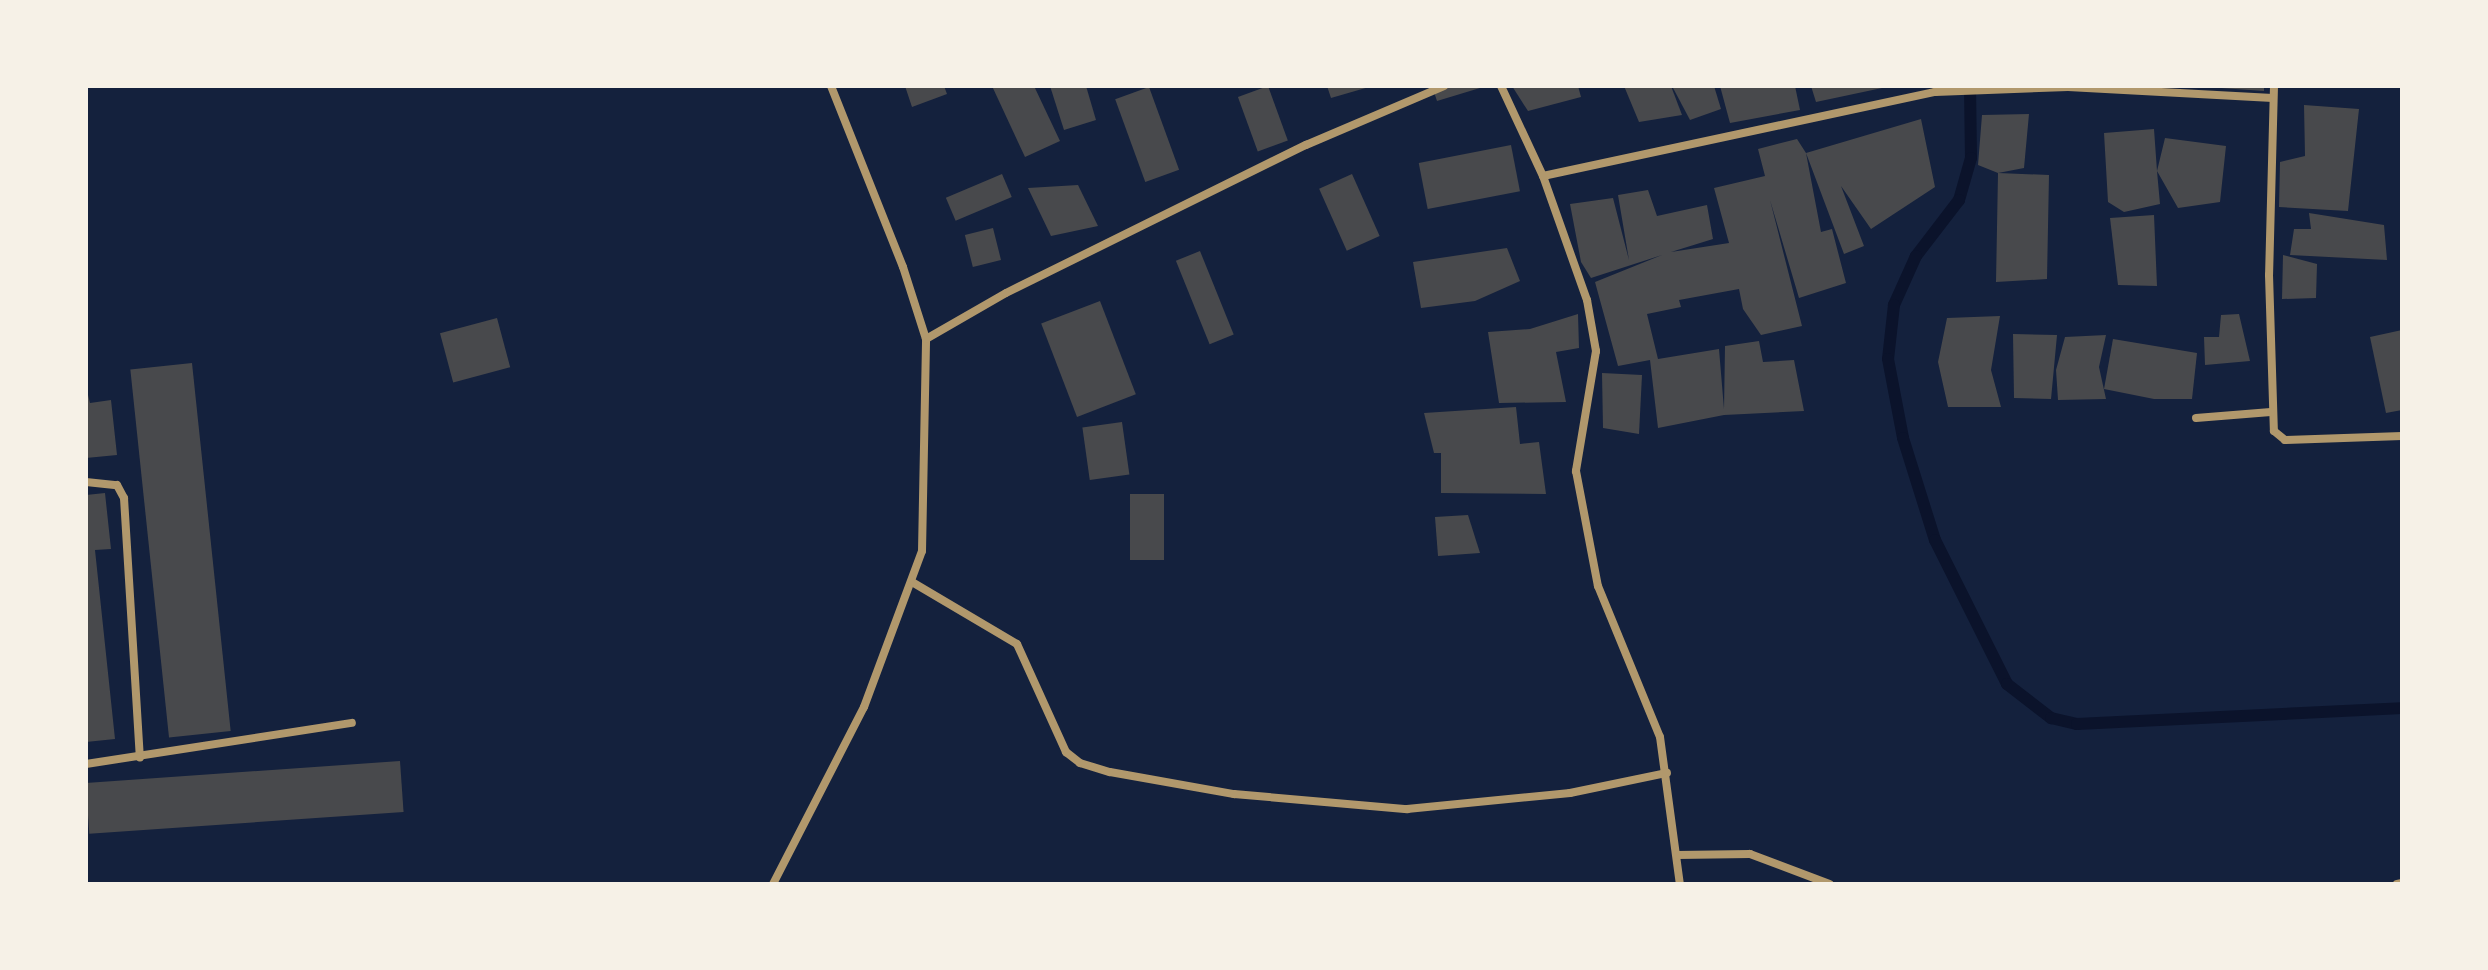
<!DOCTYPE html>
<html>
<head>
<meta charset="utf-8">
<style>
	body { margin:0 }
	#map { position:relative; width:2488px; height:970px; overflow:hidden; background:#14213d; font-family:"Crimson Pro",serif }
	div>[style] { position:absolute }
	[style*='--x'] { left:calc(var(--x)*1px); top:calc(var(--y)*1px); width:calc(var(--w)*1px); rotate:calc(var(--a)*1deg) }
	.stream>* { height:12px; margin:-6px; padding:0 6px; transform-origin:6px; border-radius:6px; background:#0b132b }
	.building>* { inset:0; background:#48494c; transform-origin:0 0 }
	.minor>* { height:8px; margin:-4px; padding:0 4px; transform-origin:4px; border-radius:4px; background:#b1986c }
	span { translate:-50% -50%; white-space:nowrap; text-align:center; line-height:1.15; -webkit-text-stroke:6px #f6f1e7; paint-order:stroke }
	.frame { position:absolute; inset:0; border:88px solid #f6f1e7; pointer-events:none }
</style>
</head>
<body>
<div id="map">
	<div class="stream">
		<div style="--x:1970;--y:86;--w:72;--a:89.2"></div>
		<div style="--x:1971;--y:158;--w:44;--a:105.9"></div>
		<div style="--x:1959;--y:200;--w:71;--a:127.5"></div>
		<div style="--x:1916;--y:256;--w:54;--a:114.2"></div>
		<div style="--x:1894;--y:305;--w:54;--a:96.3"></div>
		<div style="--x:1888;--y:359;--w:80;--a:79.2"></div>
		<div style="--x:1903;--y:438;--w:107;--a:72.6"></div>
		<div style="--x:1935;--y:540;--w:161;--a:63.4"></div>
		<div style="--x:2007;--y:684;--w:56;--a:37.7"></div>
		<div style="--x:2051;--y:718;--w:27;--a:13"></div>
		<div style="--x:2077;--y:724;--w:325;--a:-2.8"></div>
	</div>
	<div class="building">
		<div style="clip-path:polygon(905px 86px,944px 86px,947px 94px,912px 107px)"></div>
		<div style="clip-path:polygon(992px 86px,1034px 86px,1060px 141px,1025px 157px)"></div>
		<div style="clip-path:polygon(1050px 86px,1086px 86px,1096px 120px,1064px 130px)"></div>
		<div style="left:1268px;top:86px;width:58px;height:32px;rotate:70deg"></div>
		<div style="clip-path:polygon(1327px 86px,1369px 86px,1369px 87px,1331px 98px)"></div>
		<div style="clip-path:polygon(1432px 86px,1480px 86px,1480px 88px,1437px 101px)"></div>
		<div style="clip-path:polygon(1512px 86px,1578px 86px,1581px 97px,1528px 111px)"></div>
		<div style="clip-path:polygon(1624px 86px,1671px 86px,1682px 115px,1639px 122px)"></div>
		<div style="clip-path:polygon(1672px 86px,1714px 86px,1721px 109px,1690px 120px)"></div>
		<div style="clip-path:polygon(1720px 86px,1795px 86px,1800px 110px,1730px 123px)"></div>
		<div style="clip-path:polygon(1811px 86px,1882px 86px,1882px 88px,1816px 102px)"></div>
		<div style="clip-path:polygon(2222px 86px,2264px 86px,2264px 91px,2221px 88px)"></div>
		<div style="left:1149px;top:87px;width:88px;height:36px;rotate:70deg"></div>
		<div style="clip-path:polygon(2304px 105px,2359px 109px,2348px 211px,2279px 207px,2280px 162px,2305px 156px)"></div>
		<div style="clip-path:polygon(2029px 114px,2024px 168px,1998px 173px,2049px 175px,2047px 279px,1996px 282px,1998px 173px,1978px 165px,1982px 115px)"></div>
		<div style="clip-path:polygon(1921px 119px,1935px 187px,1871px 229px,1841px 186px,1864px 246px,1844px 254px,1806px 153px,1821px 232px,1832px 229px,1846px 283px,1799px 298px,1770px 200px,1802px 326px,1761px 335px,1743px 309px,1739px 289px,1679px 300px,1681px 307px,1647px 314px,1658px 359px,1719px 349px,1724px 409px,1725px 346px,1759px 341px,1763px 362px,1794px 360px,1804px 411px,1724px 415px,1658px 428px,1650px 360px,1618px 366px,1595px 282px,1662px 255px,1591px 278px,1581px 262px,1570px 204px,1613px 198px,1629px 260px,1618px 195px,1648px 190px,1657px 216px,1707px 205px,1713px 239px,1671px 252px,1729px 243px,1714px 188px,1765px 176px,1758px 149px,1797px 139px,1806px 153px)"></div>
		<div style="clip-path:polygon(2154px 129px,2157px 171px,2165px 138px,2226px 146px,2220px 202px,2178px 208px,2157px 171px,2160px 204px,2124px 212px,2108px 202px,2104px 133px)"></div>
		<div style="left:1511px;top:145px;width:47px;height:94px;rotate:79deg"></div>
		<div style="left:1002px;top:174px;width:25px;height:61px;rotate:67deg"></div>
		<div style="left:1352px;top:174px;width:68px;height:36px;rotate:66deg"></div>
		<div style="clip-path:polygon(1078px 185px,1098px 226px,1051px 236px,1028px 188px)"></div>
		<div style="clip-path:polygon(2309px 213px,2384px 225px,2387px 260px,2290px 255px,2294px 229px,2311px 229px)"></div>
		<div style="clip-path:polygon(2154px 215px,2157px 286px,2118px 285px,2110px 218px)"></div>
		<div style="left:993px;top:228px;width:33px;height:29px;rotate:76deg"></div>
		<div style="clip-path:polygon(1507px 248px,1520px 281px,1475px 301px,1421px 308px,1413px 262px)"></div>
		<div style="left:1200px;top:251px;width:90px;height:26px;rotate:68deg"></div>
		<div style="clip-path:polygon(2283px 255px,2317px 264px,2316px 298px,2282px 299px)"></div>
		<div style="left:1100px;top:301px;width:100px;height:63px;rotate:69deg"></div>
		<div style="clip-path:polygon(1578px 314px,1579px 348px,1556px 352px,1566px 402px,1499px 403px,1488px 332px,1530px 329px)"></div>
		<div style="clip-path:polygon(2239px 314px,2250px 361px,2205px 365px,2204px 337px,2219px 337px,2221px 315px)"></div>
		<div style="clip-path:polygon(2000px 316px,1991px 370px,2001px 407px,1948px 407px,1938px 362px,1947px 318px)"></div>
		<div style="left:497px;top:318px;width:51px;height:59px;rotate:75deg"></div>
		<div style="clip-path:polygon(2402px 330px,2402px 410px,2386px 413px,2370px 337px)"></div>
		<div style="clip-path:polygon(2013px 334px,2057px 335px,2051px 399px,2014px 398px)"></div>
		<div style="clip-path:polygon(2106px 335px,2099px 367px,2106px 399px,2058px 400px,2056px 370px,2065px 337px)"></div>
		<div style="clip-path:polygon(2113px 339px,2197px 353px,2192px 399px,2154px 399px,2104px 389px)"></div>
		<div style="left:192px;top:363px;width:370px;height:62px;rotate:84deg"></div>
		<div style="clip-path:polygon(1602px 373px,1642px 375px,1639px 434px,1603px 428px)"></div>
		<div style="clip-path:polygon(86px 387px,90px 403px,111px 400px,117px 455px,86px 458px)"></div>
		<div style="clip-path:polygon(1516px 407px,1520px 444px,1539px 442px,1546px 494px,1441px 493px,1441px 453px,1434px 453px,1424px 413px)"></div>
		<div style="left:1122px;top:422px;width:53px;height:40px;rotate:82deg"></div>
		<div style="clip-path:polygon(105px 493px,111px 549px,95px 550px,115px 739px,86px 742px,86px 495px)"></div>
		<div style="left:1130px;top:494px;width:34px;height:66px"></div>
		<div style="clip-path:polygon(1468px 515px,1480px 553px,1438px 556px,1435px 517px)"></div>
		<div style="left:400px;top:761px;width:51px;height:315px;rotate:86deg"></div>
	</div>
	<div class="minor">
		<div style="--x:1501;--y:86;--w:99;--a:65"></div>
		<div style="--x:1543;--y:176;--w:132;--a:70.5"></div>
		<div style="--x:1587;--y:300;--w:52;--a:80"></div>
		<div style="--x:1596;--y:351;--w:122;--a:99.5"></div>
		<div style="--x:1576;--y:471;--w:117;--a:79.2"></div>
		<div style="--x:1598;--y:586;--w:163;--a:67.7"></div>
		<div style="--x:1660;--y:737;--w:148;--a:82.3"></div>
		<div style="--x:2274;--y:86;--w:189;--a:91.5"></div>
		<div style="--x:2269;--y:275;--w:156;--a:88.2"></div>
		<div style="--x:2274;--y:431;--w:14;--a:39"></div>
		<div style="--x:2285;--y:440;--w:117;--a:-2"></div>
		<div style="--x:1543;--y:176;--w:401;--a:-12.1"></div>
		<div style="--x:1935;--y:92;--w:133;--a:-2.2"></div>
		<div style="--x:2068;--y:87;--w:205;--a:3.1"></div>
		<div style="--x:926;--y:339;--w:92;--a:-29.9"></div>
		<div style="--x:1006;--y:293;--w:335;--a:-26.3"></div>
		<div style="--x:1306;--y:145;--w:150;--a:-23.1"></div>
		<div style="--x:2196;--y:418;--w:75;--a:-4.6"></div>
		<div style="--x:86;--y:482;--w:31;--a:6"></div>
		<div style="--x:117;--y:485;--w:15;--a:62"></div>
		<div style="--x:124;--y:498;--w:260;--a:86.5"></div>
		<div style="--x:912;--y:582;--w:122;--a:30.6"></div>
		<div style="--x:1017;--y:644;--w:119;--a:65.6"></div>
		<div style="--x:1066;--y:752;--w:18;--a:38"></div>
		<div style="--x:1080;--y:763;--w:31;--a:17"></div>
		<div style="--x:1110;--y:772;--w:126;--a:10.1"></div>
		<div style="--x:1234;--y:794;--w:174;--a:5"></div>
		<div style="--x:1407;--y:809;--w:164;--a:-5.6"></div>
		<div style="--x:1570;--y:793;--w:99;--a:-11.7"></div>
		<div style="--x:86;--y:764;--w:269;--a:-8.8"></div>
		<div style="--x:1677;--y:855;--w:73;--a:-0.8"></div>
		<div style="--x:1750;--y:854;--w:85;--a:20.6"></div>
		<div style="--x:773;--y:884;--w:199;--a:-62.8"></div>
		<div style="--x:864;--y:707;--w:166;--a:-69.6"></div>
		<div style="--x:922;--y:551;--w:212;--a:-88.9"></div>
		<div style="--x:926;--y:339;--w:76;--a:-107.7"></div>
		<div style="--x:903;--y:267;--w:195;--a:-111.7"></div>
		<div style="--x:2397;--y:884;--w:5;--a:-11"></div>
	</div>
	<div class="frame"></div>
</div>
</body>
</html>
